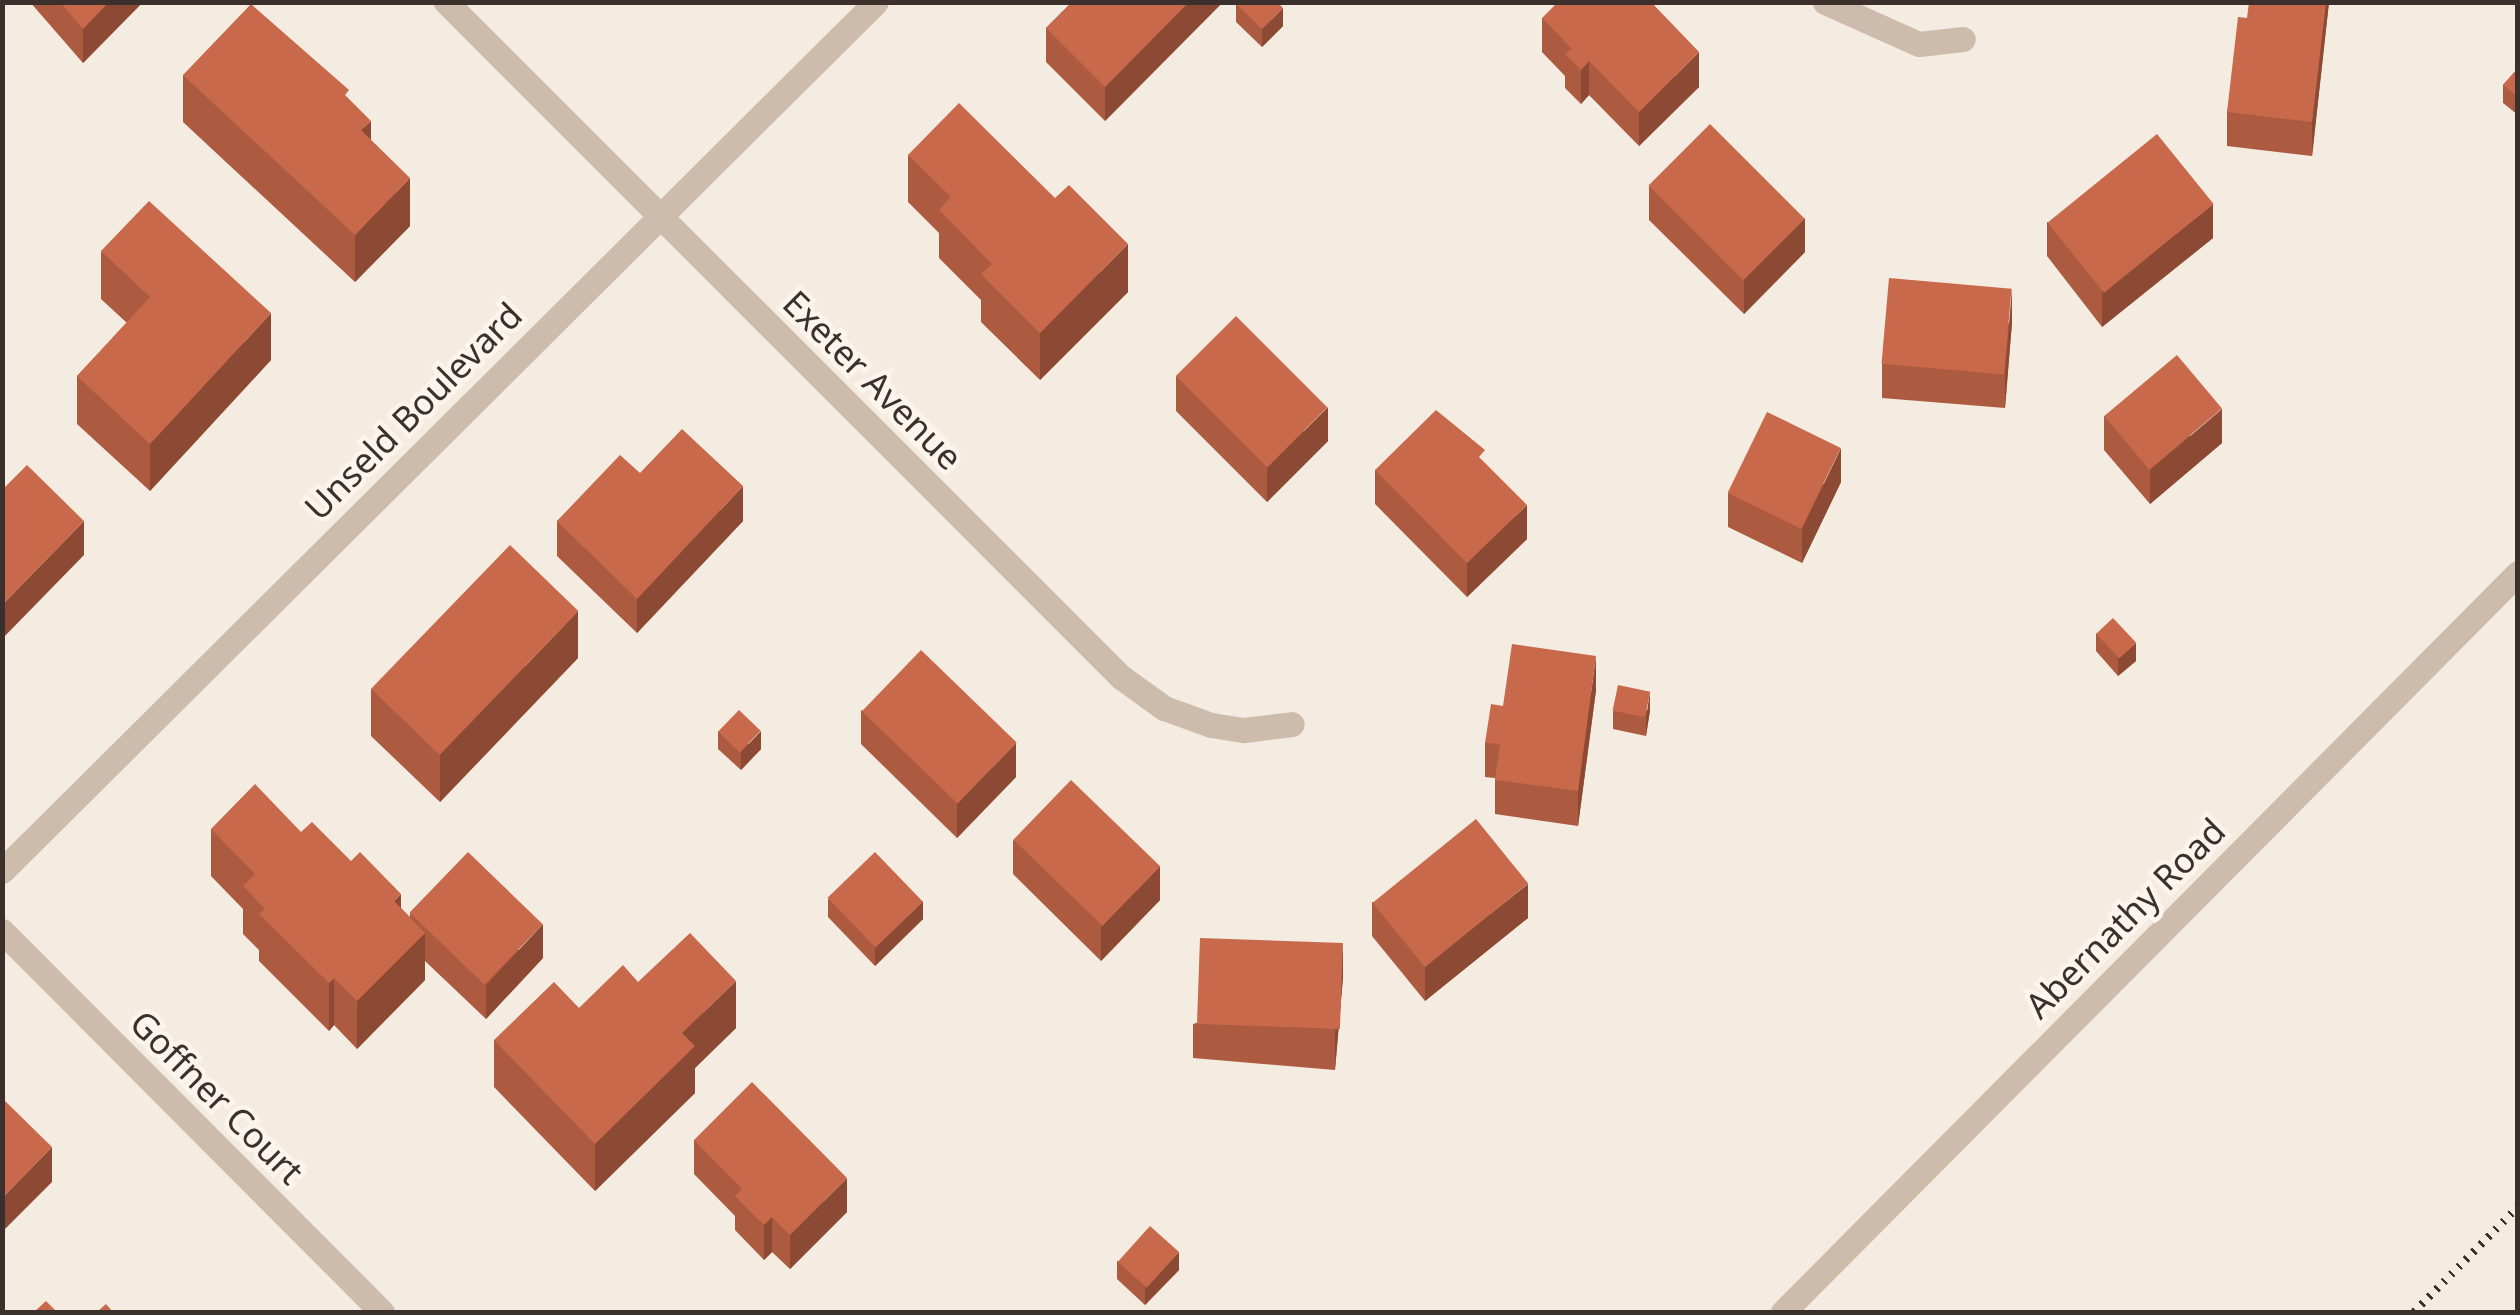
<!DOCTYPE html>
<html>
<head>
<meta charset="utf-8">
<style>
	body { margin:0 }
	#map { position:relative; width:2520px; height:1315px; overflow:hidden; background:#f4ebe1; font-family:"Noto Sans",sans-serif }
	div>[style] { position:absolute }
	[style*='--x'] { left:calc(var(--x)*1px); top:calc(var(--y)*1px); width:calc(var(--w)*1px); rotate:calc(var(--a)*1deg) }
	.minor>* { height:25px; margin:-12.5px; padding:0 12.5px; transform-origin:12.5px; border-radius:12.5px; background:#cdbbac }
	.rail>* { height:8px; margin-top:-4px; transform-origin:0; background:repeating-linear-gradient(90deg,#3b302b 0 2.5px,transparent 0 10.5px) }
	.wall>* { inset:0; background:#ac5a40 }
	.shaded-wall>* { inset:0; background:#8c4a34 }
	.building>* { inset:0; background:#c8694b; transform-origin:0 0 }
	span { translate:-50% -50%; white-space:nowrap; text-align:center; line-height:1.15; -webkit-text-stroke:9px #fbf5ee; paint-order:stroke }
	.street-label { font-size:35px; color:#3b302b }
	.frame { position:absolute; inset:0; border:5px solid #3b302b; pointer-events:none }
</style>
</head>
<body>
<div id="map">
	<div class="minor">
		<div style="--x:446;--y:2;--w:955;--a:45"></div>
		<div style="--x:1121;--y:677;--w:53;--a:35.8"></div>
		<div style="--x:1164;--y:708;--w:50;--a:19.9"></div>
		<div style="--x:1211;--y:725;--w:33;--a:9"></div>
		<div style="--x:1244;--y:730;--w:48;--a:-7.1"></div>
		<div style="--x:1825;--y:2;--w:103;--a:24.1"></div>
		<div style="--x:1919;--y:44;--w:44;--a:-6.5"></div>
		<div style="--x:2;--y:871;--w:1232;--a:-44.84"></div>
		<div style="--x:2;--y:931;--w:538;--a:45.08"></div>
		<div style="--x:1783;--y:1312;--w:1042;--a:-45.16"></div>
	</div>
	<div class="rail">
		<div style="--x:2414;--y:1312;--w:148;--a:-45.3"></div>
	</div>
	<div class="wall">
		<div style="clip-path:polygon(30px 2px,143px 2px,83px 63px)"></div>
		<div style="clip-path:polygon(1072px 2px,1223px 2px,1105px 121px,1046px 62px,1046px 28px)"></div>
		<div style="clip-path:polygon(2329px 2px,2312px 156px,2227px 146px,2227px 112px,2247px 18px)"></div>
		<div style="clip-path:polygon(1236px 4px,1283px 26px,1262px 47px,1236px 22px)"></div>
		<div style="clip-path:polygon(1542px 18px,1699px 87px,1639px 146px,1589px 95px,1581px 104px,1565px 88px,1565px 76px,1542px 52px)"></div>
		<div style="clip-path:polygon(2518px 68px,2518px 115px,2503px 103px,2503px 85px)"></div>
		<div style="clip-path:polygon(183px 75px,349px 100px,371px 140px,410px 226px,355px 282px,183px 122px)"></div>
		<div style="clip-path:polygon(908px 155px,1128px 292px,1040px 380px,981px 322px,981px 300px,939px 258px,939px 233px,908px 202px)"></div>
		<div style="clip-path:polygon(1649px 186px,1805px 252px,1744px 314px,1649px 220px)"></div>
		<div style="clip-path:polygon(2047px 222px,2213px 238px,2102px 327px,2047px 256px)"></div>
		<div style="clip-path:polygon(101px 251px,271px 360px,150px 491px,77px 424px,77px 376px,127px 323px,101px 299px)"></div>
		<div style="clip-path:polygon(2012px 322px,2005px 408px,1882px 398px,1882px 364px)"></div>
		<div style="clip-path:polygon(1176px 376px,1328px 441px,1267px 502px,1176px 411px)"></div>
		<div style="clip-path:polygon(2104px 416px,2222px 443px,2150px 504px,2104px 450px)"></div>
		<div style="clip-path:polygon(1485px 463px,1527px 539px,1467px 597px,1375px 504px,1375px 470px)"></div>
		<div style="clip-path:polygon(640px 473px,743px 521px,637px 633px,557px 556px,557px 521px)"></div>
		<div style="clip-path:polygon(1841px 482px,1802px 563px,1728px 527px,1728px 493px)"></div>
		<div style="clip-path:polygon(2096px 633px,2136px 661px,2118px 676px,2096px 651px)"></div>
		<div style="clip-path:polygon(578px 658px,440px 802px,371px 736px,371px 689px)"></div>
		<div style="clip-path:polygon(1596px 690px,1578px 826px,1495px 814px,1495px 778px,1485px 777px,1485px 743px,1503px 706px)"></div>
		<div style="clip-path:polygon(861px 710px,1016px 777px,957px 838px,861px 744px)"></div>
		<div style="clip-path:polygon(1650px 710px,1646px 736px,1613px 729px,1613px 711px)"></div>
		<div style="clip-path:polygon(718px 731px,761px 749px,741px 770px,718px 749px)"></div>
		<div style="clip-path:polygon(211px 829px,301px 832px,401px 908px,410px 917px,410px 913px,543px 958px,486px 1019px,425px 961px,425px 980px,357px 1049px,334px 1025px,329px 1031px,259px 961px,259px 950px,243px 934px,243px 909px,211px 876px)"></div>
		<div style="clip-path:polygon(1013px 840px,1160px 900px,1101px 961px,1013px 874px)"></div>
		<div style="clip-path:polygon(828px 899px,923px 919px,875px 966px,828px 917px)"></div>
		<div style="clip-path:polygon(1372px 902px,1528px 918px,1425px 1001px,1372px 936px)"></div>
		<div style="clip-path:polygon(1343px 977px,1335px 1070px,1193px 1058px,1193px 1024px)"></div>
		<div style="clip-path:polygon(638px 982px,736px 1028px,695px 1068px,695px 1093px,595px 1191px,494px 1087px,494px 1040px,579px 1008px)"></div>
		<div style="clip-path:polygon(694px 1140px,847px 1212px,790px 1269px,772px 1252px,764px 1260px,735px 1230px,735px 1216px,694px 1174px)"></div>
		<div style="clip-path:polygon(1117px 1261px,1179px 1270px,1145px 1305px,1117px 1279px)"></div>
	</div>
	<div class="shaded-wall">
		<div style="clip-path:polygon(109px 2px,143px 2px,83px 63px,83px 29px)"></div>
		<div style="clip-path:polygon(1189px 2px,1223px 2px,1105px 121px,1105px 87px)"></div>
		<div style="clip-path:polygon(2326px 2px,2329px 2px,2312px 156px,2312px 122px)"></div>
		<div style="clip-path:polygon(1283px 8px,1283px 26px,1262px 47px,1262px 29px)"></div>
		<div style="clip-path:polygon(1699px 52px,1699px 87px,1639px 146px,1639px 112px)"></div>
		<div style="clip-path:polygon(1589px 61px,1589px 95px,1581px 104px,1581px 70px)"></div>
		<div style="clip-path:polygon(371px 121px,371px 169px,361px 130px)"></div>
		<div style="clip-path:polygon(410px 178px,410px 226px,355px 282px,355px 235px)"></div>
		<div style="clip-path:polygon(2213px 204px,2213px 238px,2102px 327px,2102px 292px)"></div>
		<div style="clip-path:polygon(1805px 218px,1805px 252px,1744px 314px,1744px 279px)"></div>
		<div style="clip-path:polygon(1128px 244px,1128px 292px,1040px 380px,1040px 333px)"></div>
		<div style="clip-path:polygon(2012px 288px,2012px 322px,2005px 408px,2005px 374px)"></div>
		<div style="clip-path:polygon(271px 313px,271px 360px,150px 491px,150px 444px)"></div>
		<div style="clip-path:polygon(1328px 407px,1328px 441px,1267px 502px,1267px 468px)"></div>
		<div style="clip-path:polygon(2222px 409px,2222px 443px,2150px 504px,2150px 470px)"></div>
		<div style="clip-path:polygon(1841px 448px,1841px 482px,1802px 563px,1802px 529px)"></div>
		<div style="clip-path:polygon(743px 486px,743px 521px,637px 633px,637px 599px)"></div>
		<div style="clip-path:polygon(1527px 505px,1527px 539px,1467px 597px,1467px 563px)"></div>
		<div style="clip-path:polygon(84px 521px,84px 555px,2px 639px,2px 605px)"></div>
		<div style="clip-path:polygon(578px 611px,578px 658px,440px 802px,440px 755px)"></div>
		<div style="clip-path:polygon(2136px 643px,2136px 661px,2118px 676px,2118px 658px)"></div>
		<div style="clip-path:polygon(1596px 656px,1596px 690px,1578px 826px,1578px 791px)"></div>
		<div style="clip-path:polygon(1650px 692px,1650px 710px,1646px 736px,1646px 718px)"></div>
		<div style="clip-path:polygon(761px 731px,761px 749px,741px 770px,741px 752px)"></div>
		<div style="clip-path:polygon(1016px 743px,1016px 777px,957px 838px,957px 804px)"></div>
		<div style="clip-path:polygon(1160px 866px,1160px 900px,1101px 961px,1101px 927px)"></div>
		<div style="clip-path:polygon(1528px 884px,1528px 918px,1425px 1001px,1425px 966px)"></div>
		<div style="clip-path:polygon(401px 894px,401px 942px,394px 901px)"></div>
		<div style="clip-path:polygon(923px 901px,923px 919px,875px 966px,875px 948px)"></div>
		<div style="clip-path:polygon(543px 924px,543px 958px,486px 1019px,486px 985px)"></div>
		<div style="clip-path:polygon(425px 933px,425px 980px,357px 1049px,357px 1001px)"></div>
		<div style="clip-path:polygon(1343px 943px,1343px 977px,1335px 1070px,1335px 1035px)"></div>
		<div style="clip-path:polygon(334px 978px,334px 1025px,329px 1031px,329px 983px)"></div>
		<div style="clip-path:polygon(736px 981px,736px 1028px,695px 1068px,695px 1093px,595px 1191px,595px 1144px,682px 1033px)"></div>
		<div style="clip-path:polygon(52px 1147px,52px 1182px,2px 1232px,2px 1198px)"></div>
		<div style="clip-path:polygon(847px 1178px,847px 1212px,790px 1269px,790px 1235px)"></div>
		<div style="clip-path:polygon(772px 1217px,772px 1252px,764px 1260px,764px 1225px)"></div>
		<div style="clip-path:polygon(1179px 1252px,1179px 1270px,1145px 1305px,1145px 1287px)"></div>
	</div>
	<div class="building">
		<div style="clip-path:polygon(60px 2px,109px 2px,83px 29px)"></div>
		<div style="clip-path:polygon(1072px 2px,1189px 2px,1105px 87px,1046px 28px)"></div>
		<div style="clip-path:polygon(1237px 2px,1277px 2px,1283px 8px,1262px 29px,1236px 4px)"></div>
		<div style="clip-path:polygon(1558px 2px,1651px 2px,1699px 52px,1639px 112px,1589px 61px,1581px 70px,1565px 54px,1572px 49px,1542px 18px)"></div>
		<div style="clip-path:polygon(2249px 2px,2326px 2px,2312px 122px,2227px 112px,2238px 17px,2247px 18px)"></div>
		<div style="clip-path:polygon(251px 4px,349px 90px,345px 95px,371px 121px,361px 130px,410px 178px,355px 235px,183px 75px)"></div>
		<div style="clip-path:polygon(2518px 68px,2518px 97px,2503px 85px)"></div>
		<div style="clip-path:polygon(959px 103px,1055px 198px,1069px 185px,1128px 244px,1040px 333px,981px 274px,992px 264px,939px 210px,951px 197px,908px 155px)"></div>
		<div style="left:1710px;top:124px;width:134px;height:87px;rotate:45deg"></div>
		<div style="left:2157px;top:134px;width:90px;height:141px;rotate:51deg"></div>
		<div style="clip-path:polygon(149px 201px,271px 313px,150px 444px,77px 376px,150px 297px,101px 251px)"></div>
		<div style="left:1889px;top:278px;width:123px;height:86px;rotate:5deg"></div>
		<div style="left:1236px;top:316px;width:129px;height:85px;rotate:45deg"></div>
		<div style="left:2177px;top:355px;width:70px;height:95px;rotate:50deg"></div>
		<div style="clip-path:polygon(1436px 410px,1485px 450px,1479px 457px,1527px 505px,1467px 563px,1375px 470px)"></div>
		<div style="left:1767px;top:412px;width:82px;height:90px;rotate:26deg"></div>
		<div style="clip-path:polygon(682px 429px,743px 486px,637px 599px,557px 521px,620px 455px,640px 473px)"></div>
		<div style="clip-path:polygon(27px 465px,84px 521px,2px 605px,2px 490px)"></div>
		<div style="left:510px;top:545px;width:95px;height:200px;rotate:44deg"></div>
		<div style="left:2113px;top:618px;width:34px;height:23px;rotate:47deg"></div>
		<div style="clip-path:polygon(1512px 644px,1596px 656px,1578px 791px,1495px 780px,1500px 744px,1485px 743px,1491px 704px,1503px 706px)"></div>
		<div style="left:921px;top:650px;width:133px;height:85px;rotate:44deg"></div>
		<div style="left:1618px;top:685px;width:33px;height:26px;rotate:12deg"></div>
		<div style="left:739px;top:710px;width:30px;height:30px;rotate:44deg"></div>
		<div style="left:1071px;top:780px;width:124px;height:83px;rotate:44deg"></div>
		<div style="clip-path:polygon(255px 784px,301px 832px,312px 822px,351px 861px,360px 852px,401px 894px,394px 901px,425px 933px,357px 1001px,334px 978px,329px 983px,259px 914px,265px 909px,243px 886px,255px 874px,211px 829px)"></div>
		<div style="left:1476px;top:819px;width:83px;height:133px;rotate:51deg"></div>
		<div style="left:468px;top:852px;width:104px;height:84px;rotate:44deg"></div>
		<div style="left:875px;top:852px;width:69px;height:66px;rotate:46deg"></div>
		<div style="clip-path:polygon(690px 933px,736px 981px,682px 1033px,695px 1046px,595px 1144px,494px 1040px,554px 982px,579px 1008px,623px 965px,638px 982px)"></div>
		<div style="left:1200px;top:938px;width:143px;height:86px;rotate:2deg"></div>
		<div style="clip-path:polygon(752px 1082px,847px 1178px,790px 1235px,772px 1217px,764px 1225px,735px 1196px,742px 1189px,694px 1140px)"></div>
		<div style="clip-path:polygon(2px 1098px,52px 1147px,2px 1198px)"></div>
		<div style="left:1150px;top:1226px;width:39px;height:48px;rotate:42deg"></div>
		<div style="clip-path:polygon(46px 1301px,57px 1312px,34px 1312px)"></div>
		<div style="clip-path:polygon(106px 1304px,113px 1312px,97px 1312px)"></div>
	</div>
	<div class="street-label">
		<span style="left:873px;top:380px;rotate:45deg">Exeter Avenue</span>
		<span style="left:413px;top:411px;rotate:-45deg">Unseld Boulevard</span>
		<span style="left:2125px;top:918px;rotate:-45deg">Abernathy Road</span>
		<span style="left:217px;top:1097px;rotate:45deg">Goffner Court</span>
	</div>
	<div class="frame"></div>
</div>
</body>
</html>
